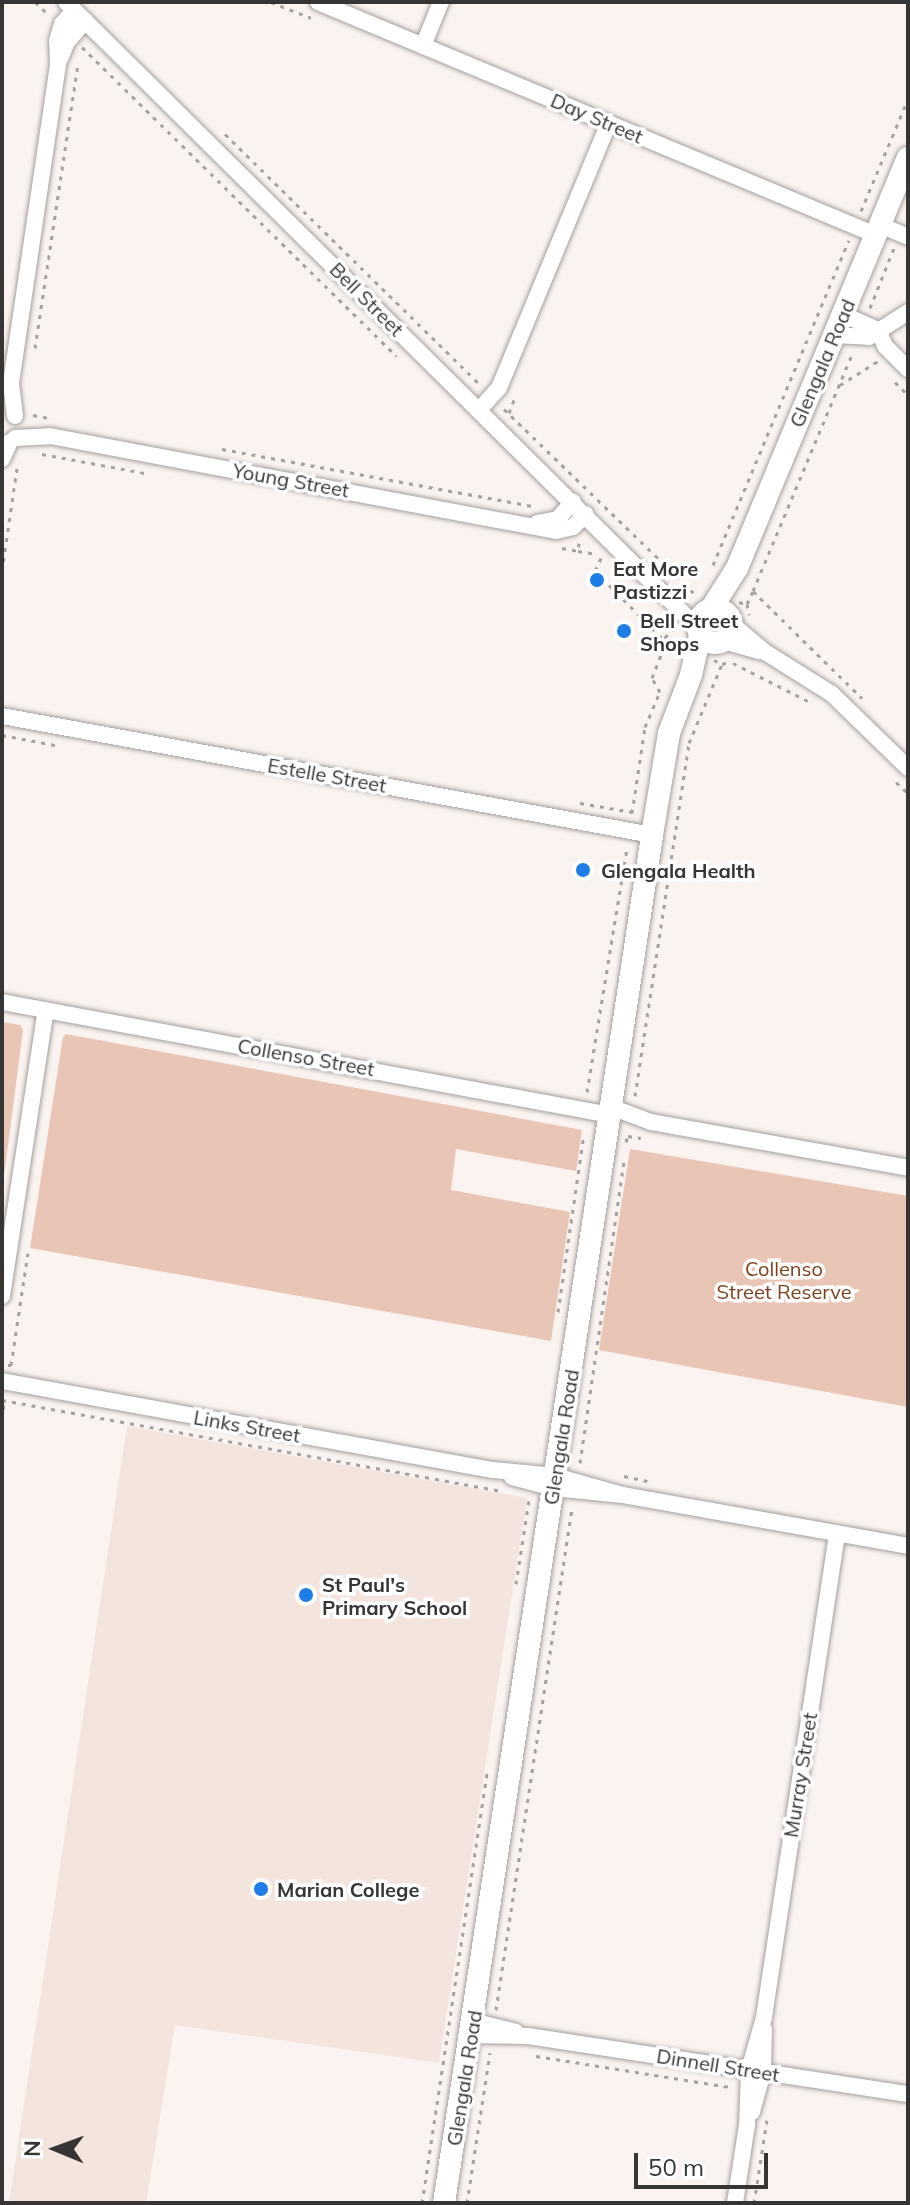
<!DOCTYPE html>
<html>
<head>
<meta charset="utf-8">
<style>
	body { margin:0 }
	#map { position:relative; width:910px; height:2205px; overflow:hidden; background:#faf3f0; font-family:Mulish,sans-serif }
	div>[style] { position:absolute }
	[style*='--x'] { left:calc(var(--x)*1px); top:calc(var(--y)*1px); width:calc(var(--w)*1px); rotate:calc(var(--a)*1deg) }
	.built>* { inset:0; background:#f3e5de }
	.green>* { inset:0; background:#e8c5b4 }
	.path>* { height:3px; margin-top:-1.5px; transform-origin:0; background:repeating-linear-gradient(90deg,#a7a29f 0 4px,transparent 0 10px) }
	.roads { filter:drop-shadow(0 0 2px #a59f9c) drop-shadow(0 0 2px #a59f9c) }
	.street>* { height:16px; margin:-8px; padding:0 8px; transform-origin:8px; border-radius:8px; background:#fff }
	.secondary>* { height:22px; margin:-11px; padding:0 11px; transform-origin:11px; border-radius:11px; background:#fff }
	.secondary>.ring { margin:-11px; padding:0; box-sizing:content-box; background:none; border:22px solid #fff; border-radius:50% }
	.dots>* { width:22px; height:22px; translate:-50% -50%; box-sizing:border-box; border:4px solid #fff; border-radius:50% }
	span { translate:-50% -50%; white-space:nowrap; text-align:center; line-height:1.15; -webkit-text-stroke:7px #fff; paint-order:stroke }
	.street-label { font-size:20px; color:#373533 }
	.poi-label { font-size:20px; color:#373533; font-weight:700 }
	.left { translate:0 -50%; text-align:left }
	.park-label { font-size:20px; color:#80401b }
	.frame { position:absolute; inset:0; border:4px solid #373533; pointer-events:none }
	.north { position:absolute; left:16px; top:2109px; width:80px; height:80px; -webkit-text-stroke:6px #fff; paint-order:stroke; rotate:271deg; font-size:22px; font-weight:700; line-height:32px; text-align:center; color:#373533 }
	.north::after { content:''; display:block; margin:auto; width:28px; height:36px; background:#373533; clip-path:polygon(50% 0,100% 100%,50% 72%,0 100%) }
	.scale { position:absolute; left:634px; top:2153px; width:134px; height:36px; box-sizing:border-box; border:4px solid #373533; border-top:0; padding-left:10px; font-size:24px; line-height:28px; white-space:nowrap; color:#373533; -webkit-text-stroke:6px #fff; paint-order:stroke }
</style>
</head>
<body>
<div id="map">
	<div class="built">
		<div style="clip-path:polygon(127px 1426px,527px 1498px,439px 2063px,175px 2025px,146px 2203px,9px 2203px)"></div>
	</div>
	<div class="green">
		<div style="clip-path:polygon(2px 1022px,20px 1025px,23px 1030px,2px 1191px)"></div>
		<div style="clip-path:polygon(66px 1034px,582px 1130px,576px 1171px,456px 1149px,451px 1190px,570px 1212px,551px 1341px,30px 1248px,63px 1037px)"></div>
		<div style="clip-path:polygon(630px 1149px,908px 1196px,908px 1407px,599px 1350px)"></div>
	</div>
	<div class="path">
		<div style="--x:35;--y:2;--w:18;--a:43"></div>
		<div style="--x:271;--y:2;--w:43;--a:21.8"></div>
		<div style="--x:82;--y:47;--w:441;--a:44.5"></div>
		<div style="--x:225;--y:134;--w:356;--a:44.5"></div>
		<div style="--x:861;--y:211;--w:121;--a:-67.2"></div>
		<div style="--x:870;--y:308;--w:65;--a:-68.2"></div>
		<div style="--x:35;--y:348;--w:288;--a:-81.4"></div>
		<div style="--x:895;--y:382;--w:18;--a:45"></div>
		<div style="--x:840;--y:385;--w:45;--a:-32.3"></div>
		<div style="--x:504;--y:409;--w:264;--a:44.1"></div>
		<div style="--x:509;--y:413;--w:17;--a:-69"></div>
		<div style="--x:33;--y:415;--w:16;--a:11"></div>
		<div style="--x:222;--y:449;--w:317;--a:10.4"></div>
		<div style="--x:42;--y:454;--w:105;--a:10.5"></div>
		<div style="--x:579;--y:543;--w:8;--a:97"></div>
		<div style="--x:578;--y:551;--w:20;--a:9"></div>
		<div style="--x:562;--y:548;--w:16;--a:11"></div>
		<div style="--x:601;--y:558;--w:14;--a:115"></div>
		<div style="--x:595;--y:571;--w:96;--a:45"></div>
		<div style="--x:713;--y:565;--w:352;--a:-67.3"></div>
		<div style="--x:2;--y:571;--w:104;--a:-81.7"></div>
		<div style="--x:753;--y:591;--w:259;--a:-67.3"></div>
		<div style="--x:739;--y:602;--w:8;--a:14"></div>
		<div style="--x:747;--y:604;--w:11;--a:80"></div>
		<div style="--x:747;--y:604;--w:14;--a:-65"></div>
		<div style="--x:753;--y:591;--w:153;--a:44.5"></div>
		<div style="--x:675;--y:628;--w:16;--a:137"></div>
		<div style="--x:663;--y:639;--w:16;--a:22"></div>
		<div style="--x:714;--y:660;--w:9;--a:27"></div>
		<div style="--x:733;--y:663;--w:89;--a:26.9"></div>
		<div style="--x:2;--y:735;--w:59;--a:10.7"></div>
		<div style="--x:896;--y:782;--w:16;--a:43"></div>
		<div style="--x:580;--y:803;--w:53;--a:9.8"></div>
		<div style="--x:632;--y:813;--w:87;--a:-81.4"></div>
		<div style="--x:645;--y:727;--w:38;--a:-67"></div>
		<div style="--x:660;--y:692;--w:16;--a:-120"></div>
		<div style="--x:652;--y:678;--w:39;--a:-69"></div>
		<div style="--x:587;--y:1092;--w:247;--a:-80.7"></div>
		<div style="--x:635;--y:1096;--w:357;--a:-81.3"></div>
		<div style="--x:689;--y:743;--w:86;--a:-67.3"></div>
		<div style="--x:722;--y:664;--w:8;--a:-14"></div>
		<div style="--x:626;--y:1142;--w:6;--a:-72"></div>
		<div style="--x:628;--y:1136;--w:13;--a:9"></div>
		<div style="--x:558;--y:1312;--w:180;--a:-81.7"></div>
		<div style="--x:8;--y:1365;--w:3;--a:0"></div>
		<div style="--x:11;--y:1365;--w:113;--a:-81.4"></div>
		<div style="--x:2;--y:1400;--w:508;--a:10.31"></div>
		<div style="--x:2;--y:1419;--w:16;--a:-83"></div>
		<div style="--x:580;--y:1463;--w:304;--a:-81.7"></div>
		<div style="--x:624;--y:1476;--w:25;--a:12"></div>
		<div style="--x:516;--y:1584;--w:85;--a:-81.2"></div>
		<div style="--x:496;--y:2010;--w:508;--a:-81.39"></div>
		<div style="--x:536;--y:2056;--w:196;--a:9.1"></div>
		<div style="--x:422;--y:2203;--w:439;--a:-81.4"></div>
		<div style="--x:467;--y:2203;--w:152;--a:-81.3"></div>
		<div style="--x:754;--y:2203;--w:84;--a:-81.1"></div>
	</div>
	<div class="roads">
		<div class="street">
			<div style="--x:66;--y:2;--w:888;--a:44.73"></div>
			<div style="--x:318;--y:2;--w:605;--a:22.66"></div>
			<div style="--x:423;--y:46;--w:48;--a:-67.8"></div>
			<div style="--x:60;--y:59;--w:18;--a:-68"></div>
			<div style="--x:67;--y:42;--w:28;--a:-49"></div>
			<div style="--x:880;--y:225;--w:30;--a:23"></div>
			<div style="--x:842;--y:314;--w:39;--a:24"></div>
			<div style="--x:878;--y:330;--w:17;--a:66"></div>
			<div style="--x:885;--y:346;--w:33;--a:45"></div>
			<div style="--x:833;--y:335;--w:36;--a:3"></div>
			<div style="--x:869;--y:337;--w:46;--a:-32.7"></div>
			<div style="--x:479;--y:410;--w:30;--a:-48"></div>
			<div style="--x:499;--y:388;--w:287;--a:-67.5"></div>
			<div style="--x:15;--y:416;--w:33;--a:-97"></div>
			<div style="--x:11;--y:383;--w:322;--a:-81.6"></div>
			<div style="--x:58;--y:64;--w:23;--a:-92"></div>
			<div style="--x:57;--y:41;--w:18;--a:-74"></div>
			<div style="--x:62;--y:24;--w:18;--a:-49"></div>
			<div style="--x:15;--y:438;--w:35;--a:-3"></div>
			<div style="--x:50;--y:436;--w:515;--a:10.63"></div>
			<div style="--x:556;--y:531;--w:17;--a:-13"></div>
			<div style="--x:573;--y:527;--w:18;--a:-45"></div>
			<div style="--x:2;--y:459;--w:19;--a:-65"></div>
			<div style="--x:537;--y:523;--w:21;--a:-11"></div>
			<div style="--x:558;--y:519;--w:23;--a:-50"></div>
			<div style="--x:732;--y:624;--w:43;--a:40.3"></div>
			<div style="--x:765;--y:652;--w:79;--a:32.1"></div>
			<div style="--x:832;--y:694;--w:106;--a:44.2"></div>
			<div style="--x:724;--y:641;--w:37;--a:16"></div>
			<div style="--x:2;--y:716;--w:661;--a:10.37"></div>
			<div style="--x:2;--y:1002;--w:618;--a:10.53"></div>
			<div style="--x:611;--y:1107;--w:43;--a:20.6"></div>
			<div style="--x:651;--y:1122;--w:261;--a:10.1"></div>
			<div style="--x:2;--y:1296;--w:289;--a:-81.3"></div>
			<div style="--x:2;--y:1381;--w:499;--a:10.3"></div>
			<div style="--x:493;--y:1470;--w:62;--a:5.5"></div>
			<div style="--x:555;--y:1476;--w:71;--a:15.6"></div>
			<div style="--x:512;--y:1477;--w:42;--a:15"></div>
			<div style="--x:553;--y:1488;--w:70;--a:5.7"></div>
			<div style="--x:623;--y:1495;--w:290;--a:10.1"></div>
			<div style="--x:472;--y:2021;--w:45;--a:14"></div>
			<div style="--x:470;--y:2035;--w:58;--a:1"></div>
			<div style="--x:528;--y:2036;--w:384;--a:8.7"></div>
			<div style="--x:752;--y:2112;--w:41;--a:-74.6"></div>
			<div style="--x:763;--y:2072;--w:43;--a:-88.7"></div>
			<div style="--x:735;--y:2203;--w:79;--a:-81.3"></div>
			<div style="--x:747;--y:2125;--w:55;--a:-87.9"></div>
			<div style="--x:749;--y:2070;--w:55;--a:-74.2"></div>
			<div style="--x:764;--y:2017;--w:488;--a:-81.4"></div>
		</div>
		<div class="secondary">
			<div class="ring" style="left:698px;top:609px;width:12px;height:12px"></div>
			<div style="--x:711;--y:609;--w:49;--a:-57.6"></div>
			<div style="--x:737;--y:568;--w:444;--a:-67.4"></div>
			<div style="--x:444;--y:2203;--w:1384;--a:-81.35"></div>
			<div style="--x:652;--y:835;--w:103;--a:-80.5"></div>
			<div style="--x:669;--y:733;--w:62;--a:-69.2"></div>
			<div style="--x:691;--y:675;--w:41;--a:-77.3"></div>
		</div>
	</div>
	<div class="dots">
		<div style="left:597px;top:580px;background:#1e7de6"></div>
		<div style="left:624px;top:631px;background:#1e7de6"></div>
		<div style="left:583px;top:870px;background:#1e7de6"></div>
		<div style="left:306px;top:1595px;background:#1e7de6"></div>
		<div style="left:261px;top:1889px;background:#1e7de6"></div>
	</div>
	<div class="street-label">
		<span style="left:597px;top:118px;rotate:23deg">Day Street</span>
		<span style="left:367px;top:299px;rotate:45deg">Bell Street</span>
		<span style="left:822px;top:363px;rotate:-67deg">Glengala Road</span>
		<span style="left:291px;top:480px;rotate:10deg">Young Street</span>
		<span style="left:327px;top:775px;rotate:10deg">Estelle Street</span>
		<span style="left:306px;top:1057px;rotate:10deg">Collenso Street</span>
		<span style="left:247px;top:1426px;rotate:10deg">Links Street</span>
		<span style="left:561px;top:1437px;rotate:-81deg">Glengala Road</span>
		<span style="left:800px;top:1775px;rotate:-81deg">Murray Street</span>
		<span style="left:718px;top:2065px;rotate:9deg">Dinnell Street</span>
		<span style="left:464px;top:2078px;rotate:-81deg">Glengala Road</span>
	</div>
	<div class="poi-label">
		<span class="left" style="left:613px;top:580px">Eat More<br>Pastizzi</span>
		<span class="left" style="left:640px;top:632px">Bell Street<br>Shops</span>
		<span class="left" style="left:601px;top:870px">Glengala Health</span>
		<span class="left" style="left:322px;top:1596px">St Paul's<br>Primary School</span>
		<span class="left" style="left:277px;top:1889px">Marian College</span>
	</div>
	<div class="park-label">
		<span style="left:784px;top:1280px">Collenso<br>Street Reserve</span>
	</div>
	<div class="frame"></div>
	<div class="north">N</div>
	<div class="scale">50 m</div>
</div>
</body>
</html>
